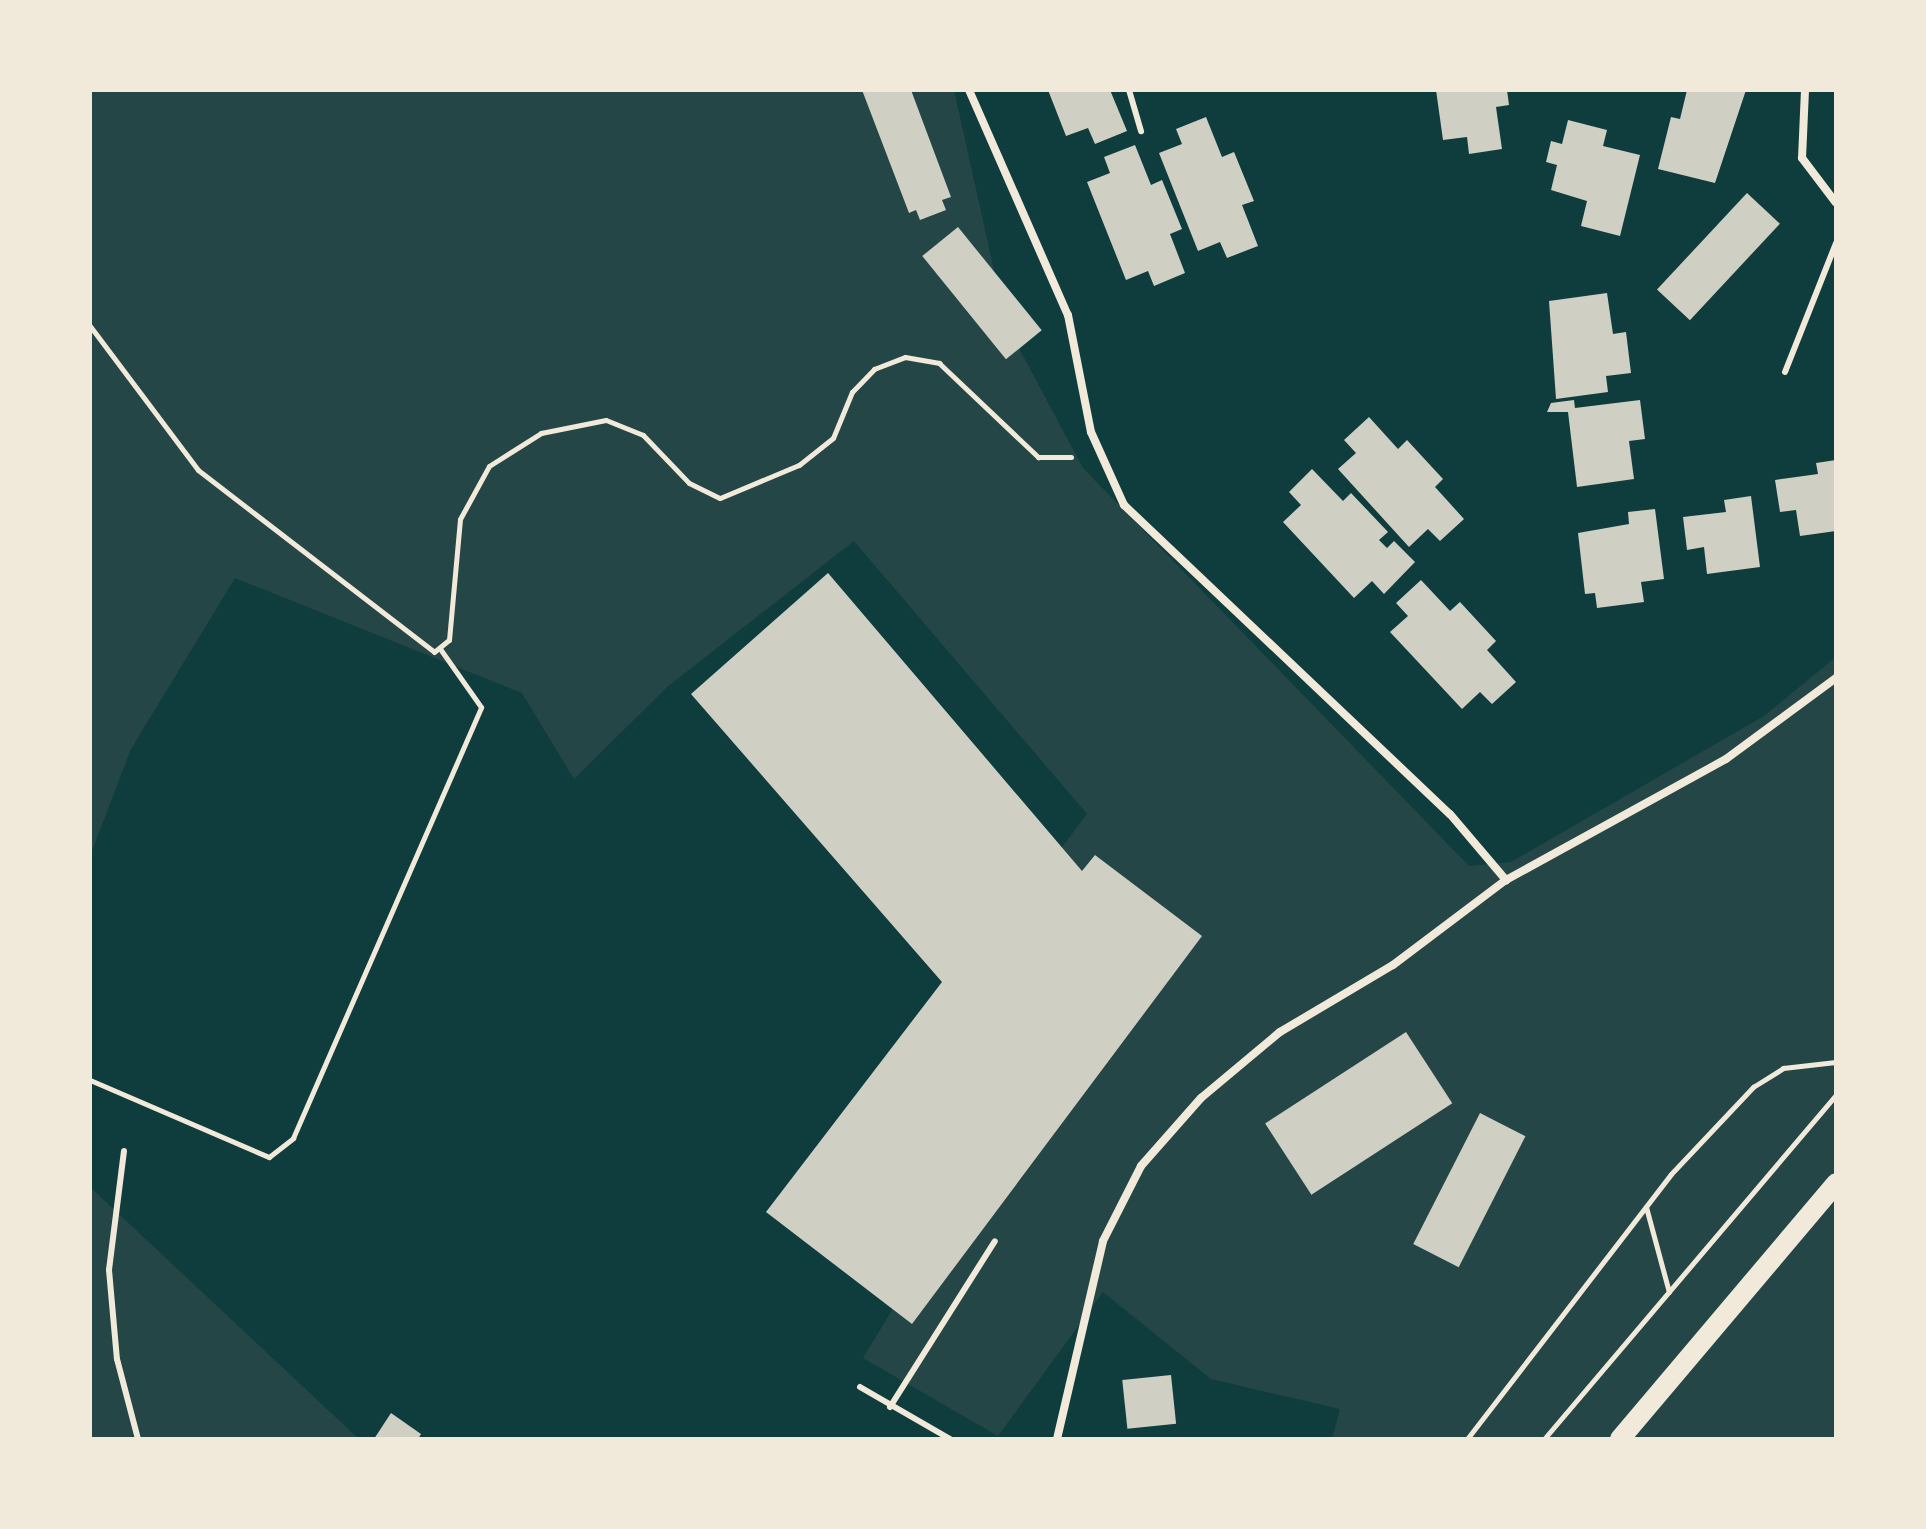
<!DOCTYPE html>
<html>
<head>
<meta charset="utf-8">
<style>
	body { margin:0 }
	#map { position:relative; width:1926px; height:1529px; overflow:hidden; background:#0f3d3e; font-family:"Public Sans",sans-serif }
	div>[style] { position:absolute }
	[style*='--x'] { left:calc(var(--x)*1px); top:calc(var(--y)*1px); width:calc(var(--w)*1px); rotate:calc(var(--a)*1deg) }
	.green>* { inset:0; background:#244646 }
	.building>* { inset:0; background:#cfcfc3; transform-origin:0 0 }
	.path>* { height:5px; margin:-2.5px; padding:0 2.5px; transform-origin:2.5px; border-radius:2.5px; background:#f1e9da }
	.service>* { height:6px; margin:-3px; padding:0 3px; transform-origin:3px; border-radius:3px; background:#f1e9da }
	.minor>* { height:8px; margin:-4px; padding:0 4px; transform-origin:4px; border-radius:4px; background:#f1e9da }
	.primary>* { height:20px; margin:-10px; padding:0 10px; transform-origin:10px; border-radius:10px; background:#f1e9da }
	span { translate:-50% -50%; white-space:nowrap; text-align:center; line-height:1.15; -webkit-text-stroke:7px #f1e9da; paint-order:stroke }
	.frame { position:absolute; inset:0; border:92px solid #f1e9da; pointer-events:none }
</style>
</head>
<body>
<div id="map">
	<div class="green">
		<div style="clip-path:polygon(90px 90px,954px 90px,1006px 324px,1083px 468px,1469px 866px,1511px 862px,1764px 716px,1836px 657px,1836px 1439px,1332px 1439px,1340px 1409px,1211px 1379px,1103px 1292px,998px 1436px,863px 1358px,954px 1208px,1010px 916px,1087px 814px,854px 541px,667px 687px,574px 779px,522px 693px,235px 578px,131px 749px,90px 856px)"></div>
		<div style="clip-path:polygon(90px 1187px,359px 1439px,90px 1439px)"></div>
	</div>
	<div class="building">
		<div style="clip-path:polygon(862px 90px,911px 90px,951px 197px,942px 200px,946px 210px,920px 220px,916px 210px,909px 213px)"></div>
		<div style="clip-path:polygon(1048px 90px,1110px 90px,1127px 131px,1095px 144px,1088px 128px,1066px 136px)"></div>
		<div style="clip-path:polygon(1436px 90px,1507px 90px,1509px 105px,1496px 107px,1502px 149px,1469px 154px,1467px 137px,1443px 140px)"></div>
		<div style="clip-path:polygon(1687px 90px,1746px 90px,1715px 183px,1658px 169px,1671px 117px,1680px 119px)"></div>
		<div style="clip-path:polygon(1206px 117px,1222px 157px,1234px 152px,1254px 201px,1242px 205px,1258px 246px,1227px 258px,1220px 242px,1198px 251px,1159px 153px,1182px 144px,1176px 129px)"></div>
		<div style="clip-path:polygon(1568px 120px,1607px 130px,1603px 146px,1640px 155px,1620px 236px,1581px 226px,1587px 201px,1551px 190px,1557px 165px,1546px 162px,1551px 141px,1562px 144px)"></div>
		<div style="clip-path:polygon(1135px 145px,1151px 185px,1162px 180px,1182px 229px,1170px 234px,1185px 273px,1154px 286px,1148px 271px,1126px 280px,1087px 182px,1110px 173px,1104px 157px)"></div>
		<div style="left:1747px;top:193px;width:45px;height:132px;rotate:43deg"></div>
		<div style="left:958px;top:227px;width:133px;height:46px;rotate:51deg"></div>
		<div style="clip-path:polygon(1607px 293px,1613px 334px,1626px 332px,1631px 373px,1606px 376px,1608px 392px,1556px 399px,1549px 301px)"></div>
		<div style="clip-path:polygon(1574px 400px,1575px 408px,1640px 400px,1645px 439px,1629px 441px,1634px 479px,1577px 487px,1568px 412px,1547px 412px,1551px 403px)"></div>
		<div style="clip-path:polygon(1369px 417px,1398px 449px,1407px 440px,1443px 479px,1435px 487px,1464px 519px,1440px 541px,1428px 529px,1409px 547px,1338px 469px,1356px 453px,1344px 440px)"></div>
		<div style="clip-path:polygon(1836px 460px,1836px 531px,1800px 536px,1796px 510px,1780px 512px,1775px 480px,1818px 474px,1816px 463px)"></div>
		<div style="clip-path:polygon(1312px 469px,1343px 501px,1351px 493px,1388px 532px,1379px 540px,1387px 548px,1394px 541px,1415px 562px,1384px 594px,1372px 581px,1354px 598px,1283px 522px,1301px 505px,1289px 492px)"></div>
		<div style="clip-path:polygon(1751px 496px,1760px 567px,1707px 574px,1704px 547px,1687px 550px,1683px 517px,1726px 512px,1724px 500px)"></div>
		<div style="clip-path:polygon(1655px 509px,1664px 579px,1641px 582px,1644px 602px,1597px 608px,1595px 593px,1585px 594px,1578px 533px,1629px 524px,1628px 512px)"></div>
		<div style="clip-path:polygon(828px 573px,1082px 871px,1095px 855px,1202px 936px,912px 1324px,766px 1212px,942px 982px,691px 694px)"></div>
		<div style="clip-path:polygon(1421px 580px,1450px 611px,1460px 602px,1496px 641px,1487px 650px,1516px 682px,1492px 704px,1480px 692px,1462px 709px,1390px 632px,1408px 616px,1396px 603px)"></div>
		<div style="left:1406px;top:1032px;width:85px;height:168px;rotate:57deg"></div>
		<div style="left:1480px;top:1113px;width:51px;height:147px;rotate:27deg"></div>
		<div style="left:1171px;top:1375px;width:49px;height:49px;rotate:84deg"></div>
		<div style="clip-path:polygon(391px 1413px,421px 1434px,418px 1439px,374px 1439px)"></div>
	</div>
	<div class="path">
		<div style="--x:90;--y:326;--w:180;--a:53.1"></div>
		<div style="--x:198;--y:470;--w:298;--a:37.6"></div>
		<div style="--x:434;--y:652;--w:19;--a:-39"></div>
		<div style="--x:449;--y:640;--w:121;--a:-84.8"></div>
		<div style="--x:460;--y:519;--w:60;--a:-61.3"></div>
		<div style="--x:489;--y:466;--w:62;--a:-32.4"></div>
		<div style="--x:541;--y:433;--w:66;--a:-11.3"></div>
		<div style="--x:606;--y:420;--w:40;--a:22"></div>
		<div style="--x:643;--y:435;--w:66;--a:46.2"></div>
		<div style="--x:689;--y:483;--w:34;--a:26"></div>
		<div style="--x:720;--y:498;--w:86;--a:-22.7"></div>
		<div style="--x:799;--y:465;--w:43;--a:-38.5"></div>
		<div style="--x:833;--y:438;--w:50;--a:-67.6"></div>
		<div style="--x:852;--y:392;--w:32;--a:-46"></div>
		<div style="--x:874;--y:369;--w:33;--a:-21"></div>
		<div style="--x:905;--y:357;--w:35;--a:10"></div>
		<div style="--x:939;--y:363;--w:137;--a:43.5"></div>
		<div style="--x:1038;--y:457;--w:33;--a:0"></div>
		<div style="--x:90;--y:1080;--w:195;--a:23.3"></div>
		<div style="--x:269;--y:1157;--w:31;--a:-38"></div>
		<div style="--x:293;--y:1138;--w:470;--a:-66.4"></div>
		<div style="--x:481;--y:707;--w:70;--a:-125.1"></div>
		<div style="--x:1646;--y:1207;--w:88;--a:74.9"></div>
		<div style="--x:644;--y:1439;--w:58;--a:0"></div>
		<div style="--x:1467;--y:1439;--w:334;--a:-52.4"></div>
		<div style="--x:1671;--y:1174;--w:120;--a:-46.7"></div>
		<div style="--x:1753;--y:1087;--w:36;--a:-32"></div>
		<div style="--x:1783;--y:1068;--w:53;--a:-6.5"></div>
		<div style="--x:1544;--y:1439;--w:451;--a:-49.7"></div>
	</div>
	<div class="service">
		<div style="--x:1129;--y:90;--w:43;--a:73.7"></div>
		<div style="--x:1785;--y:372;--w:139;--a:-68.4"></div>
		<div style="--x:124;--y:1151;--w:120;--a:97.2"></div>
		<div style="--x:109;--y:1270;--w:89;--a:84.9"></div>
		<div style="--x:117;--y:1359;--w:83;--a:75.3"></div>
		<div style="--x:860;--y:1387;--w:104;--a:30"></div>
		<div style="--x:890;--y:1407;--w:196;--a:-57.7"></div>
	</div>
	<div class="minor">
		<div style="--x:969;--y:90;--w:246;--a:66.3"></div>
		<div style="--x:1068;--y:315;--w:119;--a:78.9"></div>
		<div style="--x:1091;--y:432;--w:80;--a:65.7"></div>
		<div style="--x:1124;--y:505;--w:449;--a:43.5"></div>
		<div style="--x:1450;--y:814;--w:87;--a:49.7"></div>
		<div style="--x:1805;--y:90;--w:68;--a:92.5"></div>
		<div style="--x:1802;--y:158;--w:56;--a:52.9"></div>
		<div style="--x:1057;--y:1439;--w:203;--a:-76.9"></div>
		<div style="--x:1103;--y:1241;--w:84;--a:-63.1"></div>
		<div style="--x:1141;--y:1166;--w:91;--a:-48.6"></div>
		<div style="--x:1201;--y:1098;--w:103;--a:-39.9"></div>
		<div style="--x:1280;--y:1032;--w:131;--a:-30.7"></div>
		<div style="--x:1393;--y:965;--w:141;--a:-37"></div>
		<div style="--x:1506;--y:880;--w:251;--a:-28.8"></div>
		<div style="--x:1726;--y:759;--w:137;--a:-36.4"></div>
	</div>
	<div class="primary">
		<div style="--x:1620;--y:1439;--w:335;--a:-49.8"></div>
	</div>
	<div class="frame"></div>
</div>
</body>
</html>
